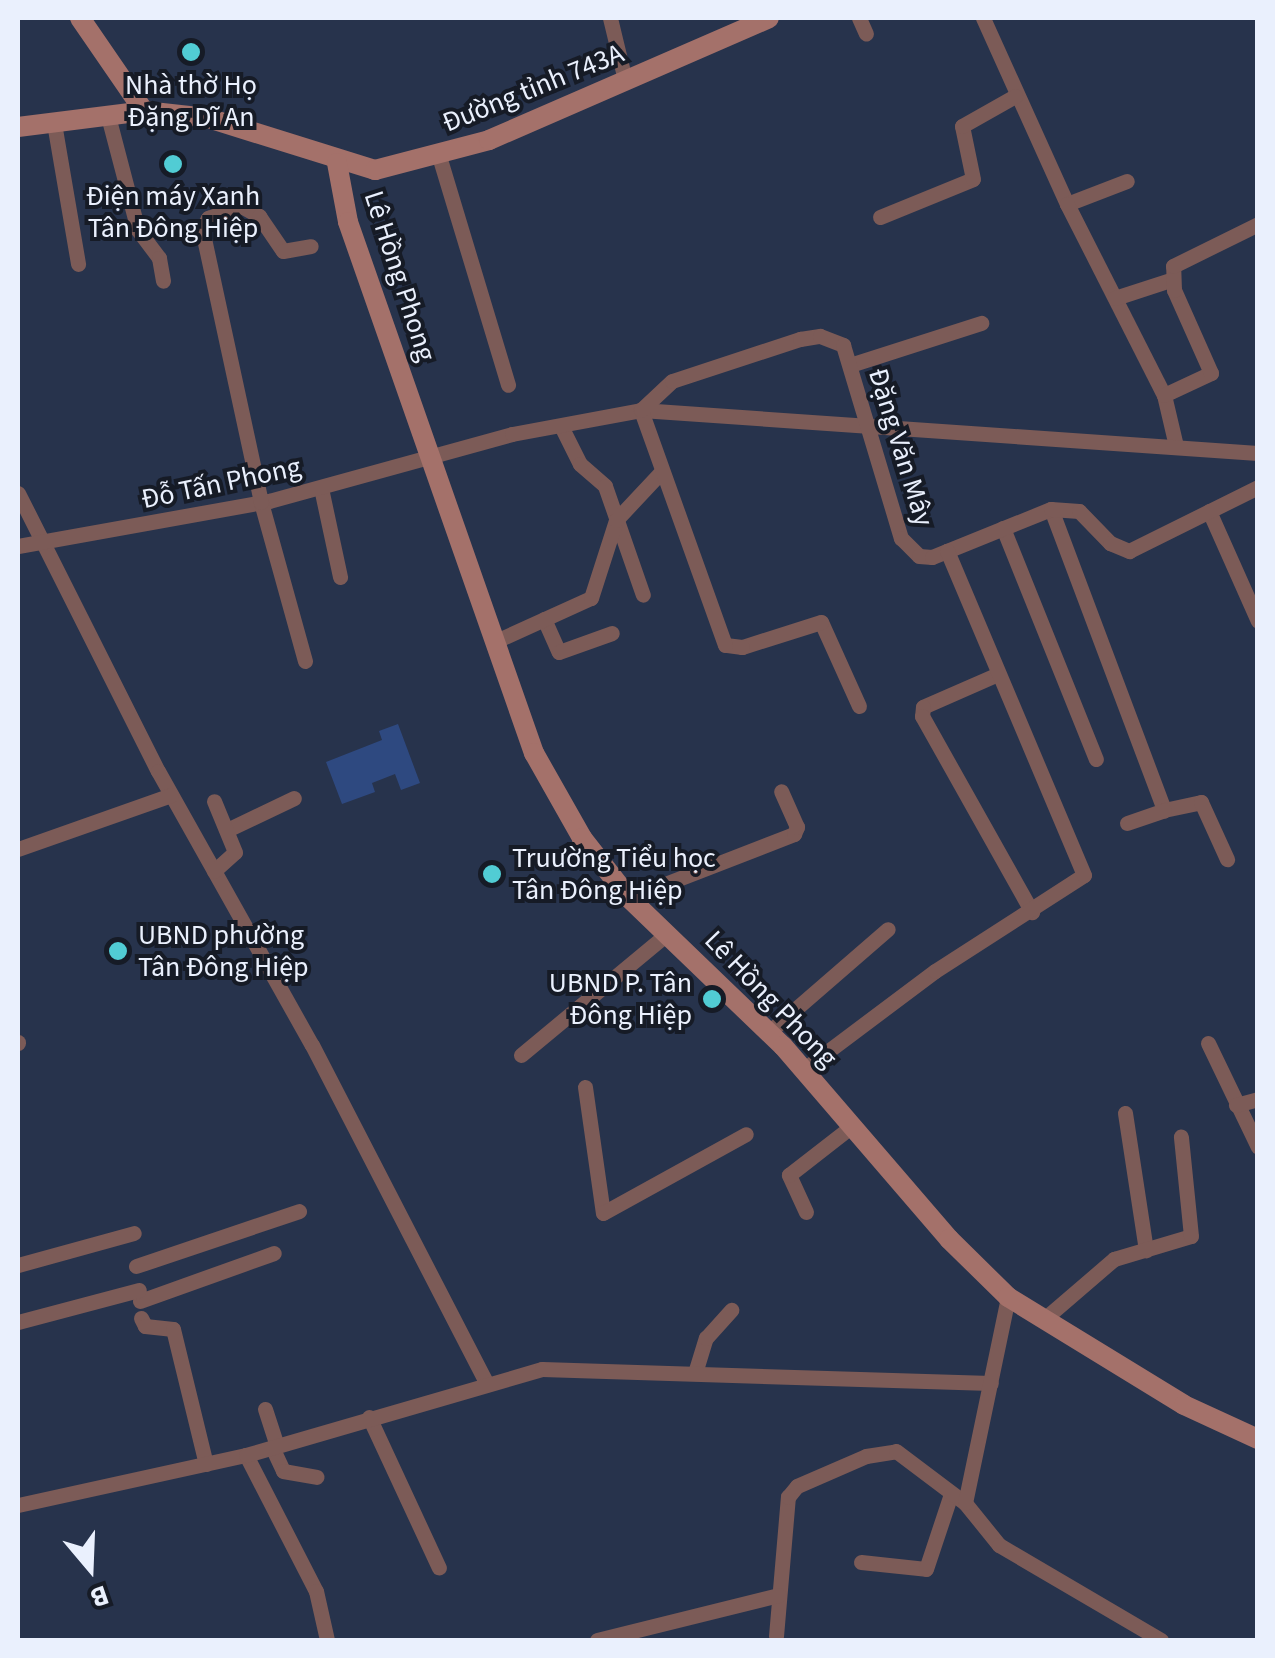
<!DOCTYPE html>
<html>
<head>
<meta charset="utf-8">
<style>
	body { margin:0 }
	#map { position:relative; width:1275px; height:1658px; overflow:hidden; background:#27334c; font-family:"Source Sans 3",sans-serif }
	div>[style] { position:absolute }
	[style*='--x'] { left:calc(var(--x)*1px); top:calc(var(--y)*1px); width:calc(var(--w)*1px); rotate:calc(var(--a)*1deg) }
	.building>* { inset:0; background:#2e4980 }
	.minor>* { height:15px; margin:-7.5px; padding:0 7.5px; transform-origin:7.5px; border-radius:7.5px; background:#7c5b57 }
	.secondary>* { height:20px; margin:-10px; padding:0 10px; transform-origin:10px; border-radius:10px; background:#a4716a }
	.dots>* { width:28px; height:28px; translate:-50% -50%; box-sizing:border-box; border:5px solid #161b26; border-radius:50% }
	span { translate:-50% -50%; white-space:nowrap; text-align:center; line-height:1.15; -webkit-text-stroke:8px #161b26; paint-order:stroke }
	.poi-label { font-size:28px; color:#eaf0fd }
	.left { translate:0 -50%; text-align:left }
	.right { translate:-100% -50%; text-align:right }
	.street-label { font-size:28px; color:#eaf0fd }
	.frame { position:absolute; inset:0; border:20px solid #eaf0fd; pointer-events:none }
	.north { position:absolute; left:40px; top:1518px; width:100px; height:100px; -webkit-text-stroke:8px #161b26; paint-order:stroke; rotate:161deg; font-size:28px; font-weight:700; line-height:40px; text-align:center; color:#eaf0fd }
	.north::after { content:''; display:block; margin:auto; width:35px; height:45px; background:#eaf0fd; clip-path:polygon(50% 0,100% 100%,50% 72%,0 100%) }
</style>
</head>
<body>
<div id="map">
	<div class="building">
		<div style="clip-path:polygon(398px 724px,420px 783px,401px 790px,395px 774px,372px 783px,375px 792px,342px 804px,326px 762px,382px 740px,379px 731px)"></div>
	</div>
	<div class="minor">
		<div style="--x:610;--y:18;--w:64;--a:76.4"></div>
		<div style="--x:859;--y:18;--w:17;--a:66"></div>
		<div style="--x:983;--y:18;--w:204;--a:65.7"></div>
		<div style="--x:1067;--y:204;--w:64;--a:-21"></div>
		<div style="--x:108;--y:116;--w:118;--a:75.3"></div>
		<div style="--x:138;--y:230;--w:35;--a:53"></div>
		<div style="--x:159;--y:258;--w:23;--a:80"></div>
		<div style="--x:54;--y:123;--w:143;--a:80.3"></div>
		<div style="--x:439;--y:156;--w:239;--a:73.2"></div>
		<div style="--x:1067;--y:204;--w:214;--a:63.1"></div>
		<div style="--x:880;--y:217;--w:100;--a:-22.2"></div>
		<div style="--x:973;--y:179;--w:54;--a:-101.7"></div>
		<div style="--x:962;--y:126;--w:61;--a:-29.5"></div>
		<div style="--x:1115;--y:298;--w:61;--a:-18.1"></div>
		<div style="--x:850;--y:365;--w:138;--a:-17.8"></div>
		<div style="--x:561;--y:426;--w:42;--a:63.4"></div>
		<div style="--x:580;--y:464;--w:33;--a:41"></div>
		<div style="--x:605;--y:486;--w:115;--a:70.8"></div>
		<div style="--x:1176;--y:446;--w:52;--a:-103.2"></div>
		<div style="--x:1164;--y:395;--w:52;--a:-25.1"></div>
		<div style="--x:1211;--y:373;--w:91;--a:-114"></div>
		<div style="--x:1174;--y:290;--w:24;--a:-92"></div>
		<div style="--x:1173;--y:266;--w:95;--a:-26.3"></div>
		<div style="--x:321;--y:488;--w:91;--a:77.9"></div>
		<div style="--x:18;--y:493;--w:311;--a:63.3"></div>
		<div style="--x:158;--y:771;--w:314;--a:60.7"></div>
		<div style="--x:312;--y:1045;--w:379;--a:62.7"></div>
		<div style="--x:1051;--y:509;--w:322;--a:69.4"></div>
		<div style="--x:1164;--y:810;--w:38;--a:-12"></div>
		<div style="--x:1201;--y:802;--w:63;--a:65.5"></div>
		<div style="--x:1209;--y:511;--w:120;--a:66"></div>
		<div style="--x:1003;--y:528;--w:249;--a:68.1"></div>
		<div style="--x:18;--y:546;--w:255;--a:-10.2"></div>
		<div style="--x:269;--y:501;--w:252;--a:-15.4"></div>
		<div style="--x:512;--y:434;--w:131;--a:-10.5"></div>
		<div style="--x:641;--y:410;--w:618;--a:3.99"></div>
		<div style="--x:544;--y:619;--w:36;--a:66"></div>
		<div style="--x:559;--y:652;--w:56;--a:-19.7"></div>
		<div style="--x:496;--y:641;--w:104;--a:-24.4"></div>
		<div style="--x:591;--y:598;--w:82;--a:-72.2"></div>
		<div style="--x:616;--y:520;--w:67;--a:-46.8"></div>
		<div style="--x:305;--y:661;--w:165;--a:-105.5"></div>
		<div style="--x:261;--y:502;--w:279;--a:-102.2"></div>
		<div style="--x:202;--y:229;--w:13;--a:-61"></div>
		<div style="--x:208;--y:218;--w:35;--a:-20"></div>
		<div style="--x:241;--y:206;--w:21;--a:29"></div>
		<div style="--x:259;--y:216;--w:42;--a:55.6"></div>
		<div style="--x:283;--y:251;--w:28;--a:-10"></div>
		<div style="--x:998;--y:674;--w:82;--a:156.3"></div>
		<div style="--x:923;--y:707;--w:9;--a:96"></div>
		<div style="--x:922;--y:716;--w:225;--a:60.7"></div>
		<div style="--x:859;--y:706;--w:92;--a:-114.3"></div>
		<div style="--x:821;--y:622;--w:83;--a:162.4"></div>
		<div style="--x:742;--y:647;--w:17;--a:-173"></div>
		<div style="--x:725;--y:645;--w:250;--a:-109.7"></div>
		<div style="--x:641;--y:410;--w:42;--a:-43.1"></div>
		<div style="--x:672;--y:381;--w:135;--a:-18.2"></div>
		<div style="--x:800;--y:339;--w:20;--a:-9"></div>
		<div style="--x:820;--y:336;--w:25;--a:21"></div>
		<div style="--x:843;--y:345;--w:202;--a:73.3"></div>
		<div style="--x:901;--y:538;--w:25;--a:45"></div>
		<div style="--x:919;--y:556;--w:13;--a:4"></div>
		<div style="--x:932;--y:557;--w:128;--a:-22"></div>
		<div style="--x:1051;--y:509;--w:28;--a:4"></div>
		<div style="--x:1079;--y:511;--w:45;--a:45.9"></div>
		<div style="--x:1110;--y:543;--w:21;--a:23"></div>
		<div style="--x:1129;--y:551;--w:144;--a:-26.4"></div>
		<div style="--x:1127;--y:823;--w:39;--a:-19"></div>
		<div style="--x:227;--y:830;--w:74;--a:-25.5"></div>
		<div style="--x:18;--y:849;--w:162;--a:-19.4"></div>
		<div style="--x:214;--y:871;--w:28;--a:-42"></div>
		<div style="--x:235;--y:852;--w:55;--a:-112.4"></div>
		<div style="--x:629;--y:898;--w:177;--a:-21.2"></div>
		<div style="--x:794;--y:834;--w:8;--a:-67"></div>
		<div style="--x:797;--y:827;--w:39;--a:-114"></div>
		<div style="--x:769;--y:1032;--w:157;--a:-40.9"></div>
		<div style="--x:18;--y:1043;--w:1;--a:-90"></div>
		<div style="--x:1208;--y:1043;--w:115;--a:64.3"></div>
		<div style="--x:521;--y:1055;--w:191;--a:-39.7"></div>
		<div style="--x:803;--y:1070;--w:165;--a:-36.9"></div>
		<div style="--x:935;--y:971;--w:177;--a:-32.8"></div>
		<div style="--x:1084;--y:875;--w:352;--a:-112.9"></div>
		<div style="--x:585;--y:1087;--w:127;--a:81.9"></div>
		<div style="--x:603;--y:1213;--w:163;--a:-28.9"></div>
		<div style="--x:1236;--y:1105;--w:23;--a:-15"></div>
		<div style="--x:1125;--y:1113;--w:139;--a:81.3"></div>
		<div style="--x:806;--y:1212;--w:41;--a:-114.7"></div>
		<div style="--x:789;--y:1175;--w:80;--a:-37.9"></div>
		<div style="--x:18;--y:1265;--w:120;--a:-15.4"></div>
		<div style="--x:136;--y:1266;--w:172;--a:-18.6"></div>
		<div style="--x:140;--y:1301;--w:142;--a:-19.7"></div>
		<div style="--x:141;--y:1318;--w:9;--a:63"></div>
		<div style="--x:145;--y:1326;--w:28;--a:6"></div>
		<div style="--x:173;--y:1329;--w:139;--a:76.3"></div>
		<div style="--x:1043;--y:1320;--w:94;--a:-40.7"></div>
		<div style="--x:1114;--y:1259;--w:80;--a:-16.6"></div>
		<div style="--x:1191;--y:1236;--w:100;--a:-95.8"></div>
		<div style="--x:18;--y:1322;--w:125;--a:-14.8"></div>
		<div style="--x:695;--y:1373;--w:37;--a:-73"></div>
		<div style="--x:706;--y:1338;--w:38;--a:-48"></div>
		<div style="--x:265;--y:1409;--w:39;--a:72"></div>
		<div style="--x:369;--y:1417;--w:166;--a:65.1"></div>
		<div style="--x:272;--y:1447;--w:26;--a:65"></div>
		<div style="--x:283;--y:1471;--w:34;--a:10"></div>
		<div style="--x:246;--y:1455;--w:153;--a:62.8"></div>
		<div style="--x:316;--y:1591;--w:50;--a:77.3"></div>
		<div style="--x:965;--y:1503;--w:54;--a:51"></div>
		<div style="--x:999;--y:1545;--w:188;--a:30.4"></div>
		<div style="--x:18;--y:1505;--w:233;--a:-12.4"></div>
		<div style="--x:246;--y:1455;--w:308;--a:-16.2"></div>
		<div style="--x:542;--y:1369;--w:449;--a:1.8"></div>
		<div style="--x:861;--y:1562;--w:65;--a:6.1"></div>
		<div style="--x:926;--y:1569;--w:76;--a:-71.6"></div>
		<div style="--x:776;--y:1636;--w:140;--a:-85.1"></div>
		<div style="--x:788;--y:1497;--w:14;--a:-51"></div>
		<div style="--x:797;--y:1486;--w:75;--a:-23.5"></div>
		<div style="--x:866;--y:1456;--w:30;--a:-9"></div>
		<div style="--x:896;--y:1451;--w:86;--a:37"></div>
		<div style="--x:965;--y:1503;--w:210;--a:-78.2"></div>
		<div style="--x:597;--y:1640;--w:187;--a:-13.9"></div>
	</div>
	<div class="secondary">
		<div style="--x:80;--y:18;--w:113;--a:55.5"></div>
		<div style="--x:18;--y:127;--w:127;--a:-7.2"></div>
		<div style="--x:144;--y:111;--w:64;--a:6.2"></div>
		<div style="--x:208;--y:118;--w:175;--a:17.3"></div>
		<div style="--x:375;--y:170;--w:118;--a:-14.7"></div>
		<div style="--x:489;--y:140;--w:305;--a:-23.5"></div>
		<div style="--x:337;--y:163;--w:60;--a:79.4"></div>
		<div style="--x:348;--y:222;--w:563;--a:70.7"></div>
		<div style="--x:534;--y:753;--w:98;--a:60.5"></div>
		<div style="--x:582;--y:838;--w:76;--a:51.9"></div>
		<div style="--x:629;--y:898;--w:214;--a:43.9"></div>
		<div style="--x:783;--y:1046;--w:255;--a:49.3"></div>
		<div style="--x:949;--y:1239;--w:83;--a:44.5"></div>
		<div style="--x:1008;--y:1297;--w:206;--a:31.5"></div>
		<div style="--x:1184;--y:1405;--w:81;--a:24.7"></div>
	</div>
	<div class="dots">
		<div style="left:191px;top:52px;background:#51ccd4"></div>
		<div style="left:173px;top:164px;background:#51ccd4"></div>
		<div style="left:492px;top:874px;background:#51ccd4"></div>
		<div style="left:118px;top:951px;background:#51ccd4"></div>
		<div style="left:712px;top:999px;background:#51ccd4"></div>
	</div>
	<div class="poi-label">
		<span style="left:191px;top:101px">Nhà thờ Họ<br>Đặng Dĩ An</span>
		<span style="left:173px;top:212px">Điện máy Xanh<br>Tân Đông Hiệp</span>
		<span class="left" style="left:512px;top:874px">Truường Tiểu học<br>Tân Đông Hiệp</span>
		<span class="left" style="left:138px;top:951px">UBND phường<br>Tân Đông Hiệp</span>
		<span class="right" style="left:692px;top:999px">UBND P. Tân<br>Đông Hiệp</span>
	</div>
	<div class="street-label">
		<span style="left:533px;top:88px;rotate:-22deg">Đường tỉnh 743A</span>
		<span style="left:400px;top:276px;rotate:72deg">Lê Hồng Phong</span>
		<span style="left:901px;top:447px;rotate:73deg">Đặng Văn Mây</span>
		<span style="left:221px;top:483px;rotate:-12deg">Đỗ Tấn Phong</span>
		<span style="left:771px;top:999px;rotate:46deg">Lê Hồng Phong</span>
	</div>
	<div class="frame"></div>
	<div class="north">B</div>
</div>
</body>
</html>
